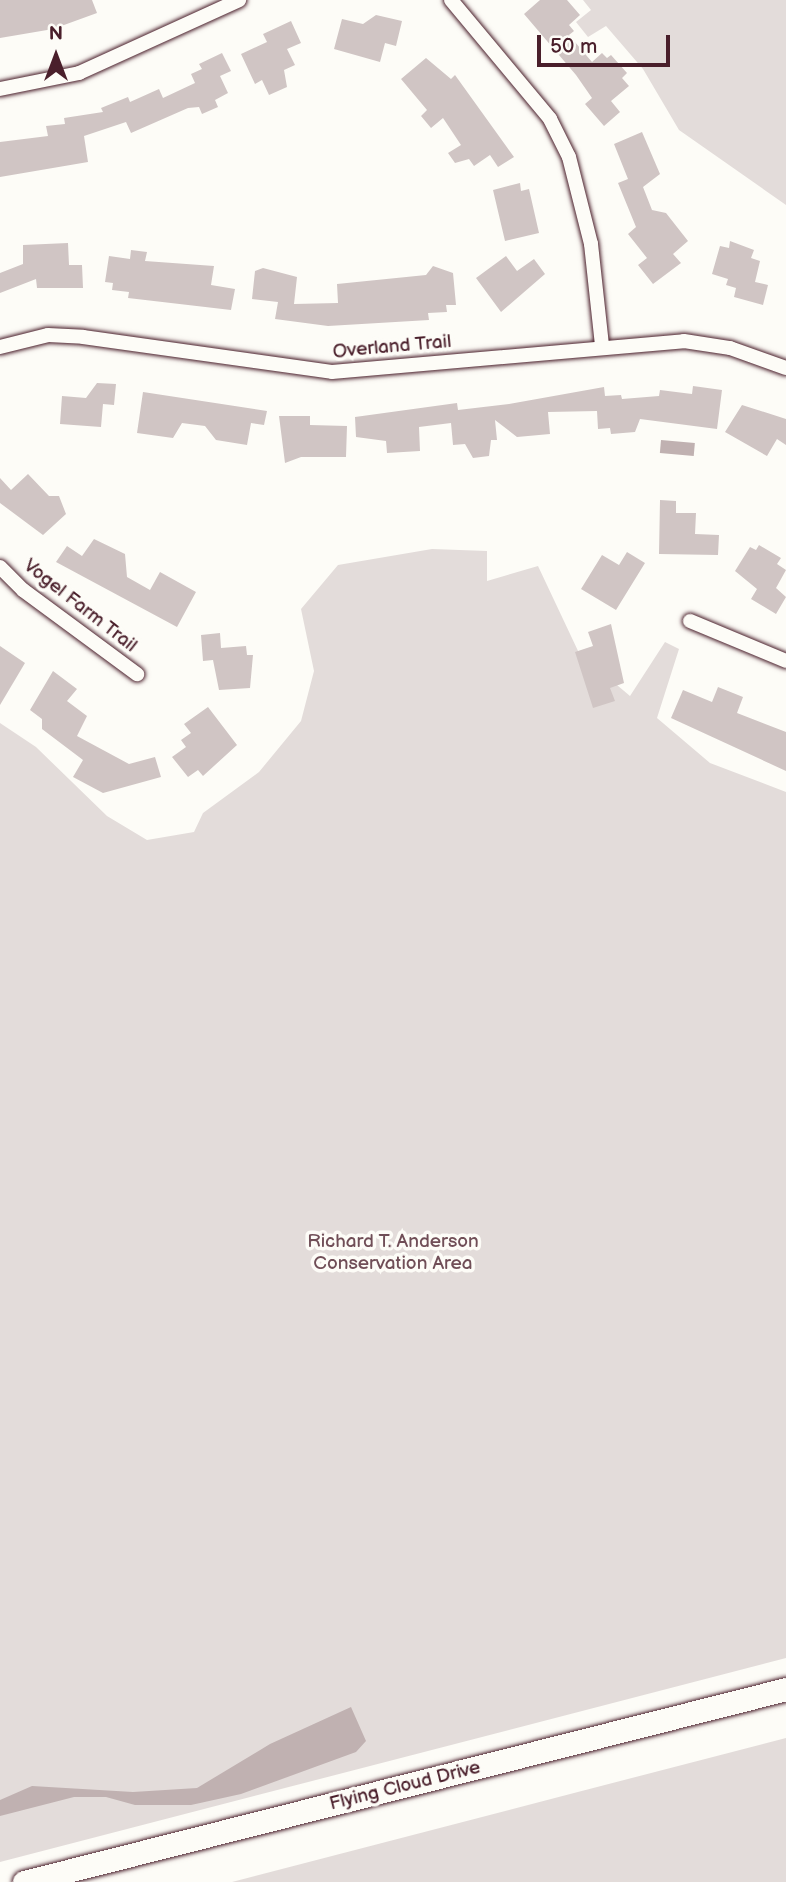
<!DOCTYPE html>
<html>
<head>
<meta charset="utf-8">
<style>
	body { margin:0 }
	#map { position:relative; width:786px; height:1882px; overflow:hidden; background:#fdfcf7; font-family:"Balsamiq Sans",sans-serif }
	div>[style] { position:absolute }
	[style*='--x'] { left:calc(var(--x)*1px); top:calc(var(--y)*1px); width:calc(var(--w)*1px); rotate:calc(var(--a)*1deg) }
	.green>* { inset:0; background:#e3dcda }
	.water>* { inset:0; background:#c0b1b1; transform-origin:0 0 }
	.building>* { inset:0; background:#d0c5c4 }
	.roads { filter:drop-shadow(0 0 2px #4a1f2b) drop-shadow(0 0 2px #4a1f2b) }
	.street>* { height:14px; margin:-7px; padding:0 7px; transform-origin:7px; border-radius:7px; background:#fdfcf7 }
	.primary>* { height:23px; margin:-11.5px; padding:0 11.5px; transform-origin:11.5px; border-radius:11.5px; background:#fdfcf7 }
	span { translate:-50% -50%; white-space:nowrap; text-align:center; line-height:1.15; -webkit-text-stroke:7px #fdfcf7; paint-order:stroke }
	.street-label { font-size:19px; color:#4a1f2b }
	.park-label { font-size:19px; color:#704e57 }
	.north { position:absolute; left:21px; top:21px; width:70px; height:70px; -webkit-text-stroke:5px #fdfcf7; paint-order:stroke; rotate:0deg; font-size:19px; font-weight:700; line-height:28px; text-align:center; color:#4a1f2b }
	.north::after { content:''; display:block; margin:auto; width:24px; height:32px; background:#4a1f2b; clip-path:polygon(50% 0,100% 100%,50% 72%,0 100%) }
	.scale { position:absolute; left:537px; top:35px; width:133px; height:32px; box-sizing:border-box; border:4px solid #4a1f2b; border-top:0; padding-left:9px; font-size:21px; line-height:24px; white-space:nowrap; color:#4a1f2b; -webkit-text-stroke:5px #fdfcf7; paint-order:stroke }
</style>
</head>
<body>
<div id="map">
	<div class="green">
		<div style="clip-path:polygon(583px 0,786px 0,786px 205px,679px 130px,643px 69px,606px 26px,588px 37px,576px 22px,591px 10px)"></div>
		<div style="clip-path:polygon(432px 549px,487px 551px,487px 581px,538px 566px,579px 653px,630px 696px,665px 642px,679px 649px,657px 718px,710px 763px,786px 792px,786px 1658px,0 1862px,0 723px,36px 747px,107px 816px,147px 840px,194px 832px,203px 813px,259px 772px,301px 721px,314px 671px,301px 609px,338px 565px)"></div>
		<div style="clip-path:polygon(786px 1738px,786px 1882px,232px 1882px,574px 1793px)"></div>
	</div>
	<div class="water">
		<div style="left:661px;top:440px;width:34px;height:13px;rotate:5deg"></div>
		<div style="clip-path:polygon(351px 1707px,366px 1741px,356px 1752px,241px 1794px,191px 1805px,135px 1805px,106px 1797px,74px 1797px,0 1816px,0 1800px,32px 1786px,133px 1792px,197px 1788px,270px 1744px)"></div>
	</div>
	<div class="building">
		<div style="clip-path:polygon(0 0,92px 0,97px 13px,53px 29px,0 38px)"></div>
		<div style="clip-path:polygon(540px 0,567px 0,580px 15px,569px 25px,574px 31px,569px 35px,592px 62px,602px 53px,607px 58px,611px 55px,627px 73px,622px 78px,629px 86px,611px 101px,620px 112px,604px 126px,585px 104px,592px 98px,576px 75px,524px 14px)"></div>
		<div style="clip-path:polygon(376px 15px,402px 21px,396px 46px,385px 43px,380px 62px,334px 49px,342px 19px,363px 24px)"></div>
		<div style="clip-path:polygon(291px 21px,301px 43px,287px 49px,295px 65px,284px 70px,287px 87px,269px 95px,262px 80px,255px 84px,241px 54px,267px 42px,263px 34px)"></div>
		<div style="clip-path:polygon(222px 53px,231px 71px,220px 76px,228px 93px,215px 100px,218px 107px,202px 114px,199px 107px,188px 108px,131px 133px,126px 122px,84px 136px,88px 162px,0 177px,0 142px,48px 136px,46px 126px,65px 124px,64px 118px,103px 112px,101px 108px,128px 97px,130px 102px,159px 89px,163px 98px,195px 83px,191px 74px,202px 69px,199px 64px)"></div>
		<div style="clip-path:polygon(426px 58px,451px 79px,455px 75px,514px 157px,498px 167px,490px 155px,474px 166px,469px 159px,455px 163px,448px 153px,461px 145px,443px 118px,431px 128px,421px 116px,427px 110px,401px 79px)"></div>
		<div style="clip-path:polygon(642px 132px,660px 174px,643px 187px,652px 210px,666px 213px,688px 241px,673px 254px,681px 263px,653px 284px,638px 265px,647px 258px,628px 234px,636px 227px,618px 183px,628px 179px,614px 144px)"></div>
		<div style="clip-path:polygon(520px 183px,521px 191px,529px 189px,539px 233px,505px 241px,493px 190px)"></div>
		<div style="clip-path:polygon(730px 241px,754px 250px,751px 258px,760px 261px,755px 282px,768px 285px,763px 305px,734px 297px,736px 288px,726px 285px,728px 279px,712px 274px,720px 246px,729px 248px)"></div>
		<div style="clip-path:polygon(68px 243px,69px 265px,82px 265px,83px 288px,37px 288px,36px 279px,0 293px,0 273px,23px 264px,23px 245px)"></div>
		<div style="clip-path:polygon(131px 250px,147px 252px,145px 261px,214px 266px,211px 285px,235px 289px,231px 310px,128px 298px,129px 292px,112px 290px,113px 283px,105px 282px,109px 256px,130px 259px)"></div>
		<div style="clip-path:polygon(506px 256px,517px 271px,534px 259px,545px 274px,501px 312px,476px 278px)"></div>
		<div style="clip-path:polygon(433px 266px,453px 273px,456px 305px,446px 305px,447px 312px,428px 313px,429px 320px,328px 326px,275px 319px,278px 302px,252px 299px,255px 271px,263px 268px,297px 277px,294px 304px,338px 303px,337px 284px,426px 275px)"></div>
		<div style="clip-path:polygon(97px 383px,116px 384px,114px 405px,103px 404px,101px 427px,60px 424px,62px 396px,86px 398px)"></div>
		<div style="clip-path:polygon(693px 386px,722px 390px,717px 429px,640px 419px,635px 432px,611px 434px,610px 428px,598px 429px,597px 411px,548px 412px,550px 434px,517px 437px,495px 420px,497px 440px,491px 440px,489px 456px,473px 458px,465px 444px,453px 445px,451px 423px,419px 427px,420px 451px,387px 453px,386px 441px,356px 437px,355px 417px,457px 403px,458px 410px,509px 404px,604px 387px,605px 396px,621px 395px,622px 399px,659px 396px,660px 390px,692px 394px)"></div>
		<div style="clip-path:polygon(143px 392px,267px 411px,264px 425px,251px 423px,247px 445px,216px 440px,205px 426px,182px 423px,173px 438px,137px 433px)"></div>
		<div style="clip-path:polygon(742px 405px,786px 419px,786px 445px,777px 439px,767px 456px,725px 432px)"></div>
		<div style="clip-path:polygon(279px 416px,310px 416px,310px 425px,347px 426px,346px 457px,301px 457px,285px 463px)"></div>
		<div style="clip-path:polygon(28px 474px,49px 496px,59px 496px,66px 514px,43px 535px,0 503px,0 478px,11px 490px)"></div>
		<div style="clip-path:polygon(660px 500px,676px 501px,676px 513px,696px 513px,695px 534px,719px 535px,718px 555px,659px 554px)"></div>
		<div style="clip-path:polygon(94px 539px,125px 554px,127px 577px,150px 590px,160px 572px,196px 592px,177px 627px,56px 562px,67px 546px,82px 556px)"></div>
		<div style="clip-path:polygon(759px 545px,781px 558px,777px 564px,786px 570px,776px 588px,786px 597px,776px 614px,751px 599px,757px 589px,735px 571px,750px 547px,756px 550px)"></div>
		<div style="clip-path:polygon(627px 552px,645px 563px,616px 610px,581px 589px,602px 555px,619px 565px)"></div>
		<div style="clip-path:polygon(611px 624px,624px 683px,610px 688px,615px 701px,593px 708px,575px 652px,593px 646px,588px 632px)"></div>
		<div style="clip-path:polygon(220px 633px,221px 648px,246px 646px,247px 655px,253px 655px,250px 688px,219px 690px,213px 660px,203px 661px,201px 635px)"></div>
		<div style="clip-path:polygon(0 646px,25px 663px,0 705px)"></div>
		<div style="clip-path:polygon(53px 671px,77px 689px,67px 701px,87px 716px,77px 736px,129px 764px,155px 757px,161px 777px,103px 793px,73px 777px,83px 760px,42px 729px,42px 719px,30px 710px)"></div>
		<div style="clip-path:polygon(718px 687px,743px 697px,737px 713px,786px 732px,786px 771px,671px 718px,683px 690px,712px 702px)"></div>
		<div style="clip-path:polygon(208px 707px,237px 745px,203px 776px,198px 770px,188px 777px,172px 757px,186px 747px,181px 740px,191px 733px,184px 724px)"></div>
	</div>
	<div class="roads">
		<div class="street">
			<div style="--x:451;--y:0;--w:155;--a:50.2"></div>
			<div style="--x:550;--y:119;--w:42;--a:63.4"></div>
			<div style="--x:569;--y:157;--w:90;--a:75.8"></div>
			<div style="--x:591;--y:244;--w:102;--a:83.8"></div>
			<div style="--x:0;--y:89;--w:81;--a:-11.4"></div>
			<div style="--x:79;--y:73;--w:176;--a:-24.5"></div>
			<div style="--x:0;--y:347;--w:49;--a:-14"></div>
			<div style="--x:48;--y:335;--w:35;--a:3"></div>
			<div style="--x:83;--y:337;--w:251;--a:8"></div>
			<div style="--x:332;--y:372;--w:353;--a:-5"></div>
			<div style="--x:684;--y:341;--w:47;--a:8.7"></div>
			<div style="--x:730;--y:348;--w:59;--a:19.7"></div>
			<div style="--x:0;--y:567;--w:33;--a:45"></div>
			<div style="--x:23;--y:590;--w:142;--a:36.4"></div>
			<div style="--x:690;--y:621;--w:104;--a:22.6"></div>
		</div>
		<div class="primary">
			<div style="--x:24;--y:1882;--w:786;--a:-14.21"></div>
		</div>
	</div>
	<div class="street-label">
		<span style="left:392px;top:347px;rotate:-5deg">Overland Trail</span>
		<span style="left:80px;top:606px;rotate:38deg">Vogel Farm Trail</span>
		<span style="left:405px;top:1786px;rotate:-14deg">Flying Cloud Drive</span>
	</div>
	<div class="park-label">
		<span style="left:393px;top:1253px">Richard T. Anderson<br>Conservation Area</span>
	</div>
	<div class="north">N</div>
	<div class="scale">50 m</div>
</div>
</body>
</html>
